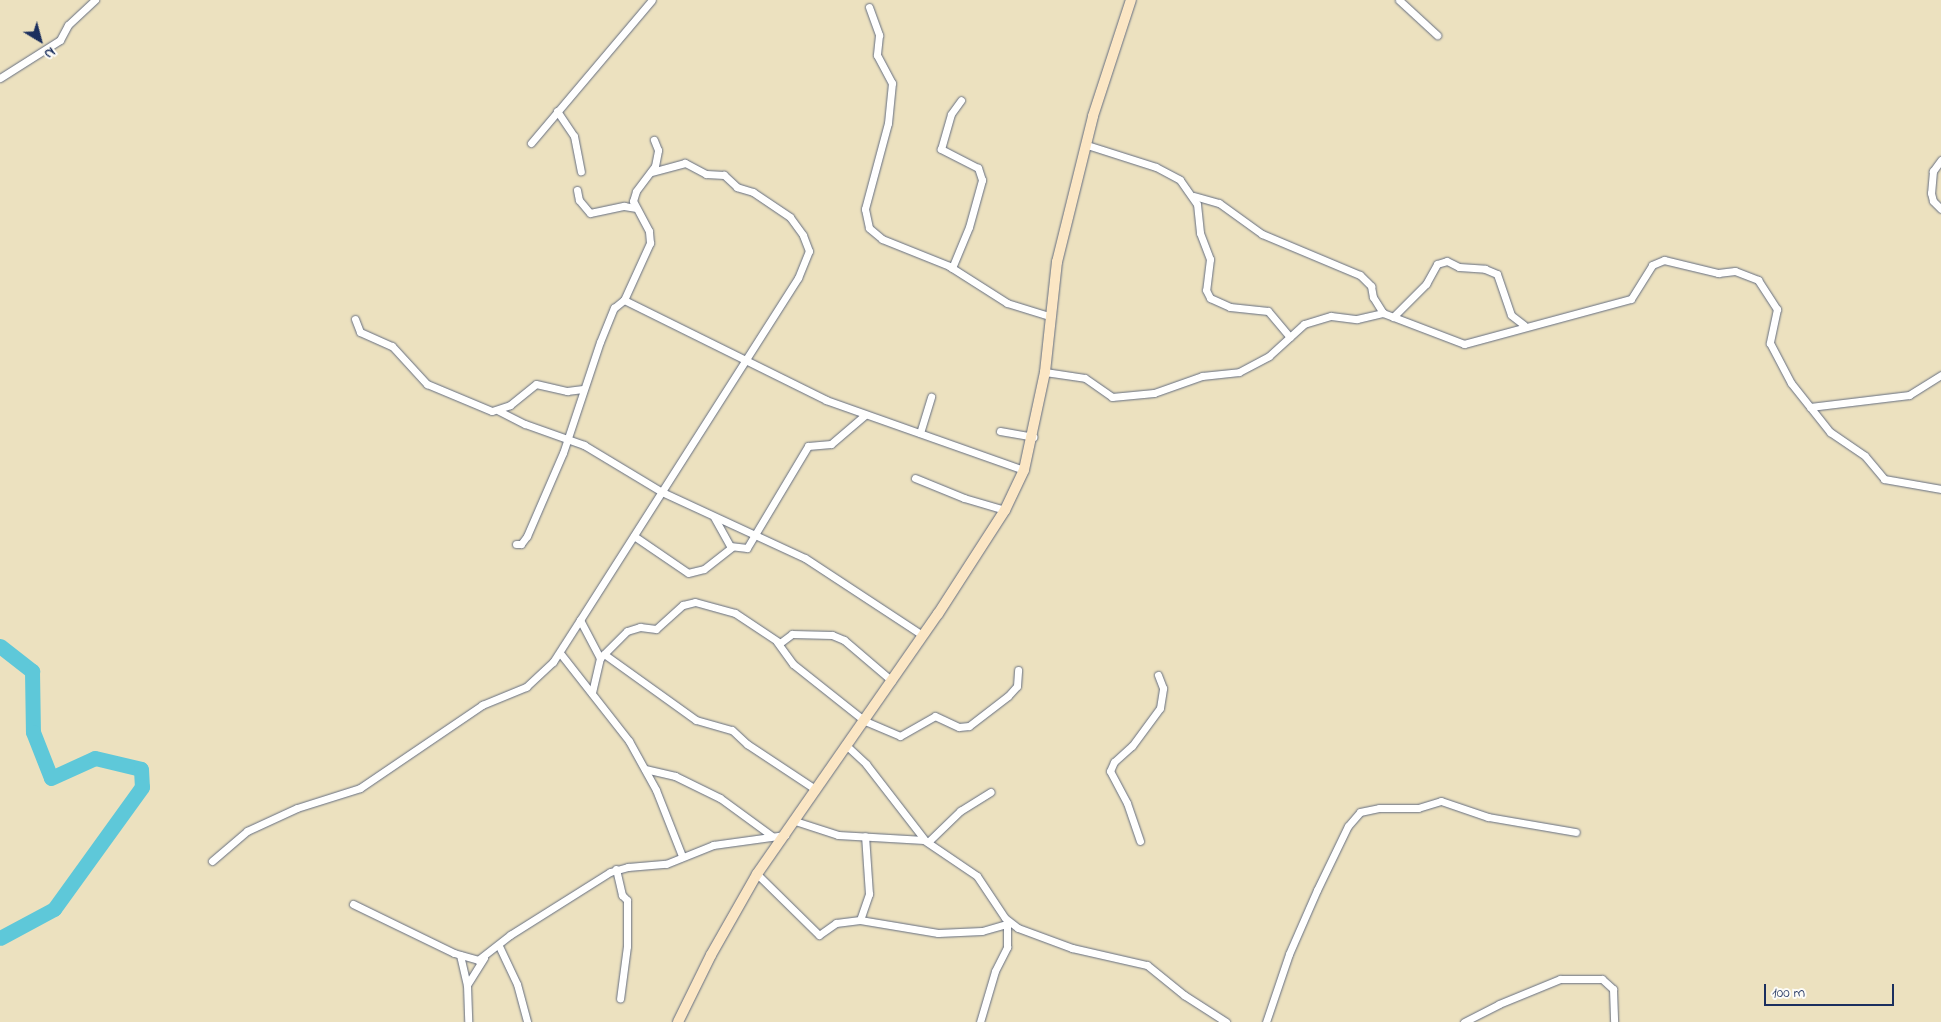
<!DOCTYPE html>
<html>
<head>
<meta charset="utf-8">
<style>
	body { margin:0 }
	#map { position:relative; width:1941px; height:1022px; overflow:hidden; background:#ece1bf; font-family:"Indie Flower",sans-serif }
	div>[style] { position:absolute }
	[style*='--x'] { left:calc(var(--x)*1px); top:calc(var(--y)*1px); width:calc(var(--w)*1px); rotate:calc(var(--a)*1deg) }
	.river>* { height:15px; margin:-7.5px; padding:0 7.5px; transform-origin:7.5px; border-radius:7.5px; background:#5ec8d9 }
	.roads { filter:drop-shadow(0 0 1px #646d80) drop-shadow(0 0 1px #646d80) }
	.street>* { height:7px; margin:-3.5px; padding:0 3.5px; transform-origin:3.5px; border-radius:3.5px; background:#fff }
	.secondary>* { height:10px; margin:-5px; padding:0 5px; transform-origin:5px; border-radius:5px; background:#fbe6c4 }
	span { translate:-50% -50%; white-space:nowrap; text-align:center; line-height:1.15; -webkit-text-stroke:5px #fdfcf7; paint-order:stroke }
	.north { position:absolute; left:15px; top:15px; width:50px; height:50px; -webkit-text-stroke:4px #fdfcf7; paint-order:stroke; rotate:143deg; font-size:14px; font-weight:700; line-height:20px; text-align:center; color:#1b2f5e }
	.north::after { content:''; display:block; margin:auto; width:18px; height:22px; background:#1b2f5e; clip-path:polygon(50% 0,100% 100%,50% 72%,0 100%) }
	.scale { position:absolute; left:1764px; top:984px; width:130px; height:22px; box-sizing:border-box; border:2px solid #1b2f5e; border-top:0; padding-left:6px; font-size:15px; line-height:18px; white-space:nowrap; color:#1b2f5e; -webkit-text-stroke:4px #fdfcf7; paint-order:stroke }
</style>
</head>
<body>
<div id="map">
	<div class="river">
		<div style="--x:0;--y:646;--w:41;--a:38"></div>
		<div style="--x:32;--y:671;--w:61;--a:89.1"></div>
		<div style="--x:33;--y:732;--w:49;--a:68.6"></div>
		<div style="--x:51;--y:778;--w:48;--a:-24.4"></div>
		<div style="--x:95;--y:758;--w:47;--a:13.4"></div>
		<div style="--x:141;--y:769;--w:18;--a:87"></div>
		<div style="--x:142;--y:787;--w:150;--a:125.8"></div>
		<div style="--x:54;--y:909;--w:61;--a:151.8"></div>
	</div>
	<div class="roads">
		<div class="street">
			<div style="--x:1399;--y:0;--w:52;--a:42.6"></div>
			<div style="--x:869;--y:7;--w:30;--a:70"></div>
			<div style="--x:879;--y:35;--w:20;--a:96"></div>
			<div style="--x:877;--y:55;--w:32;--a:62"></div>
			<div style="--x:892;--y:83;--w:40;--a:95.7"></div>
			<div style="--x:888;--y:123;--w:89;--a:105"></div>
			<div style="--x:865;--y:209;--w:19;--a:78"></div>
			<div style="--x:869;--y:228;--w:17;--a:40"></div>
			<div style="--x:882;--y:239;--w:72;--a:21.9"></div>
			<div style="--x:949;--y:266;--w:69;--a:32.5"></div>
			<div style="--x:1007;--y:303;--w:44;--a:17.2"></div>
			<div style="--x:0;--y:78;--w:71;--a:-32.3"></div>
			<div style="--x:60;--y:40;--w:17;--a:-62"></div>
			<div style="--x:68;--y:25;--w:37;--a:-43"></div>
			<div style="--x:557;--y:111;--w:30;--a:56"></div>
			<div style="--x:574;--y:136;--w:36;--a:79"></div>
			<div style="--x:531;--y:143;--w:187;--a:-49.8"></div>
			<div style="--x:1087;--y:145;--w:72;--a:17.7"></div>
			<div style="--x:1156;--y:167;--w:27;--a:28"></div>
			<div style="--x:1180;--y:180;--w:29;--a:55"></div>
			<div style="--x:1197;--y:204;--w:29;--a:84"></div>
			<div style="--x:1200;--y:233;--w:28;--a:69"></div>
			<div style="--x:1210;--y:259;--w:31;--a:97"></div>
			<div style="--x:1206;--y:290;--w:9;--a:63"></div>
			<div style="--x:1210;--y:298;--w:22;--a:24"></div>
			<div style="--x:1230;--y:307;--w:38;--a:6"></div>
			<div style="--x:1268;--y:311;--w:34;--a:50"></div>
			<div style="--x:1941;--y:160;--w:14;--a:126"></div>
			<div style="--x:1933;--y:171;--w:22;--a:95"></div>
			<div style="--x:1931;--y:193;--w:8;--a:76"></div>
			<div style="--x:1933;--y:201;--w:11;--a:45"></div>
			<div style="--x:577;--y:190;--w:10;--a:79"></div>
			<div style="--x:579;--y:200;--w:17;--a:50"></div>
			<div style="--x:590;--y:213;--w:35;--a:-12"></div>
			<div style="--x:624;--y:206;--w:11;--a:10"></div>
			<div style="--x:1194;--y:196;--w:26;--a:16"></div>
			<div style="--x:1219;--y:203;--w:53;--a:35.8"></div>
			<div style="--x:1262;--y:234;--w:106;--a:22.7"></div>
			<div style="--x:1360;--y:275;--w:16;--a:45"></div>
			<div style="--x:1371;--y:286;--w:11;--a:80"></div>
			<div style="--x:1373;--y:297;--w:19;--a:58"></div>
			<div style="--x:952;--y:268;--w:44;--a:-67.5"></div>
			<div style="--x:969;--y:227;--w:49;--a:-74.5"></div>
			<div style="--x:982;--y:180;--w:13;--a:-108"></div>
			<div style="--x:978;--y:168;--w:42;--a:-152.8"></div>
			<div style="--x:941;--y:149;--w:36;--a:-74"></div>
			<div style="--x:951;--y:114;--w:17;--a:-54"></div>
			<div style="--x:624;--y:300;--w:63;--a:-65.5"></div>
			<div style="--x:650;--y:243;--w:12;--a:-95"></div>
			<div style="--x:649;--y:231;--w:34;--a:-118"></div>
			<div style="--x:633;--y:201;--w:10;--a:-73"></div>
			<div style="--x:636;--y:191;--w:31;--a:-53"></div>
			<div style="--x:655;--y:166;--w:16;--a:-79"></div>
			<div style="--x:658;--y:150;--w:11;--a:-112"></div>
			<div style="--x:1393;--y:317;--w:47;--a:-45"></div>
			<div style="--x:1426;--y:284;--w:23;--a:-61"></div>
			<div style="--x:1437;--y:264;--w:10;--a:-17"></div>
			<div style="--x:1447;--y:261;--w:13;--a:27"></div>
			<div style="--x:1459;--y:267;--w:26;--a:4"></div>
			<div style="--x:1485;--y:269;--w:13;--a:23"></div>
			<div style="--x:1497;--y:274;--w:43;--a:71.1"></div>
			<div style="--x:1511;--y:315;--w:16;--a:38"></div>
			<div style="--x:355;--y:319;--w:14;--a:69"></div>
			<div style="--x:360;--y:332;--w:35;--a:24"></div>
			<div style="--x:392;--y:346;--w:52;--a:47.4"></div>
			<div style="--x:427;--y:384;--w:70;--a:22.6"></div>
			<div style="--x:492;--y:411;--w:19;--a:-18"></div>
			<div style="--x:510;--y:405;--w:33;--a:-39"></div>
			<div style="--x:536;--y:384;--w:32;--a:13"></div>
			<div style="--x:567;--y:391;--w:16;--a:-7"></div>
			<div style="--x:1045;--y:372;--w:40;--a:8.5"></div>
			<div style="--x:1085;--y:378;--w:33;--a:35"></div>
			<div style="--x:1112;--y:397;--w:42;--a:-5.4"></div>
			<div style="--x:1154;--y:393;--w:51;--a:-19.5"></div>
			<div style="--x:1202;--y:376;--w:37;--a:-6"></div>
			<div style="--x:1239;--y:372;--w:34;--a:-28"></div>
			<div style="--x:1269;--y:356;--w:47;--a:-42.4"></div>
			<div style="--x:1304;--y:324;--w:28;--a:-17"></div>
			<div style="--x:1331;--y:316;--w:26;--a:7"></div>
			<div style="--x:1357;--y:319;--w:27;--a:-13"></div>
			<div style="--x:1383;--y:313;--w:87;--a:20.9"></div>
			<div style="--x:1464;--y:344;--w:173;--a:-15.1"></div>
			<div style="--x:1631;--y:299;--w:40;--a:-58"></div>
			<div style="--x:1652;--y:265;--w:13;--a:-23"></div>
			<div style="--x:1664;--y:260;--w:56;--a:13.5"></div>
			<div style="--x:1718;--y:273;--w:17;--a:-7"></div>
			<div style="--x:1735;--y:271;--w:25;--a:21"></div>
			<div style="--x:1758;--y:280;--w:35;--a:57"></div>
			<div style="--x:1777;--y:309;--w:35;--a:102"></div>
			<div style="--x:1770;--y:343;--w:45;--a:62.3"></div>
			<div style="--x:1791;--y:383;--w:63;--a:51.5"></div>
			<div style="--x:1830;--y:432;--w:42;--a:34.4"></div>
			<div style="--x:1865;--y:456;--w:30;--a:50"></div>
			<div style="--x:1884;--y:479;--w:58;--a:10"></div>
			<div style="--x:1810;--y:407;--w:100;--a:-6.9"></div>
			<div style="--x:1909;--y:395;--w:38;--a:-32"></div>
			<div style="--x:499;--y:411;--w:29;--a:27"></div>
			<div style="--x:525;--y:424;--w:63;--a:19.6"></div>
			<div style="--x:584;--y:445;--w:91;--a:31.1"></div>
			<div style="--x:662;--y:492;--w:157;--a:24.8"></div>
			<div style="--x:805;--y:558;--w:140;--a:33.3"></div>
			<div style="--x:1000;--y:431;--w:34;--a:10"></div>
			<div style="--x:920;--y:433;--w:38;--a:-73"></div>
			<div style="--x:915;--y:478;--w:53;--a:22.2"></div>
			<div style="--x:964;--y:498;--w:43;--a:16.3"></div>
			<div style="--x:714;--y:517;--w:33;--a:61"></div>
			<div style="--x:730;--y:546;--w:17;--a:7"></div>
			<div style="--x:747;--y:548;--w:119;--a:-59.1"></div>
			<div style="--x:808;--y:446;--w:23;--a:-5"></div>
			<div style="--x:831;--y:444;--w:45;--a:-40.5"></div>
			<div style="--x:634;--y:536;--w:65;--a:34.4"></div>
			<div style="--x:688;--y:573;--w:16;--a:-14"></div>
			<div style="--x:704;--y:569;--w:36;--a:-38"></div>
			<div style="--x:516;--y:544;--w:5;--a:0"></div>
			<div style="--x:521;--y:544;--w:10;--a:-53"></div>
			<div style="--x:527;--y:536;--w:90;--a:-66.6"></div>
			<div style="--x:563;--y:453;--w:117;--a:-71.6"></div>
			<div style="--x:600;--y:342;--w:37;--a:-68"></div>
			<div style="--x:614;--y:308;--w:13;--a:-39"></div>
			<div style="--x:624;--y:300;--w:225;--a:26.3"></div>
			<div style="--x:826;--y:400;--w:210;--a:19.5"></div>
			<div style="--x:580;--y:620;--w:43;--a:62.2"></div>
			<div style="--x:600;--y:658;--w:36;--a:103"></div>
			<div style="--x:777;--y:642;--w:27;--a:54"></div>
			<div style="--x:793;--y:664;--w:92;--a:38.4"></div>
			<div style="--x:865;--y:721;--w:38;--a:23"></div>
			<div style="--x:900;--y:736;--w:40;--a:-29.7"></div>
			<div style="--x:935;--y:716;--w:26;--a:25"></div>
			<div style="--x:959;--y:727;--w:10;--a:-6"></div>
			<div style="--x:969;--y:726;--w:49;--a:-37.6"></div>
			<div style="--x:1008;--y:696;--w:13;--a:-48"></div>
			<div style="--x:1017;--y:686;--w:16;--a:-86"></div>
			<div style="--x:560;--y:653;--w:112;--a:51.9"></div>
			<div style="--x:629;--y:741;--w:56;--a:61.1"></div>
			<div style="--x:656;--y:790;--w:71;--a:68.5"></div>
			<div style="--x:604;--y:654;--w:113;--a:35.7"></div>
			<div style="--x:696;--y:720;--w:37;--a:16"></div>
			<div style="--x:732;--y:730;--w:21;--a:43"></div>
			<div style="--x:747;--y:744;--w:82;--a:33.5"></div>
			<div style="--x:600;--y:658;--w:38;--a:-45"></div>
			<div style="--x:627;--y:631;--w:14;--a:-17"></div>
			<div style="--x:640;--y:627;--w:16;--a:7"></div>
			<div style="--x:656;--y:629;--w:36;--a:-42"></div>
			<div style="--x:683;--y:605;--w:12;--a:-14"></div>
			<div style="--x:695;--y:602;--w:41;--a:15.4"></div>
			<div style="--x:735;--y:613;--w:54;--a:33.7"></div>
			<div style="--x:780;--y:643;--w:15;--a:-37"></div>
			<div style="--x:792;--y:634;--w:40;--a:1.4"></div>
			<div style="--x:832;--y:635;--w:13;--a:23"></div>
			<div style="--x:844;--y:640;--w:63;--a:40.5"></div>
			<div style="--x:848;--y:747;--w:25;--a:43"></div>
			<div style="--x:866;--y:764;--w:95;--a:52.3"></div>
			<div style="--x:645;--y:769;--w:31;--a:13"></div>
			<div style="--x:675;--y:776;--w:50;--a:26.1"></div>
			<div style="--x:720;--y:798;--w:64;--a:36.2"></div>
			<div style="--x:795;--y:821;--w:45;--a:18"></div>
			<div style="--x:838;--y:835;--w:86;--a:3.3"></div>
			<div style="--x:924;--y:840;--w:64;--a:34.2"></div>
			<div style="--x:977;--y:876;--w:50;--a:56.3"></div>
			<div style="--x:1005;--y:918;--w:16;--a:38"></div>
			<div style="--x:1018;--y:928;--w:58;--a:20.3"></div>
			<div style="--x:1072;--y:948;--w:77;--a:12.8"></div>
			<div style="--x:1147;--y:965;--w:48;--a:39"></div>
			<div style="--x:1184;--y:995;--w:50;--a:32.7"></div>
			<div style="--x:1140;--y:841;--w:40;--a:-108.9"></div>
			<div style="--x:1127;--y:803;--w:36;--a:-118"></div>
			<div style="--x:1110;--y:771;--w:10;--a:-66"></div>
			<div style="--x:1114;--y:762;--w:24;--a:-42"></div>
			<div style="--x:1132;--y:746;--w:47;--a:-53.6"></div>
			<div style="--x:1160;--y:708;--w:20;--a:-81"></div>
			<div style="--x:1163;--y:688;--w:14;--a:-111"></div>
			<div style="--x:928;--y:842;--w:45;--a:-44.1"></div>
			<div style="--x:960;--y:811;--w:36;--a:-32"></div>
			<div style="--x:212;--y:861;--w:46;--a:-40.6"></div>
			<div style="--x:247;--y:831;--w:55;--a:-24.7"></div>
			<div style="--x:297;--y:808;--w:66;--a:-17.6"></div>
			<div style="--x:360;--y:788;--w:148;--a:-34.2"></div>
			<div style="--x:482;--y:705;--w:48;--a:-22.2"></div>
			<div style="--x:526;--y:687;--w:37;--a:-43"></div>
			<div style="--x:553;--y:662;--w:50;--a:-57.3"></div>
			<div style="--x:580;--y:620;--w:406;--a:-57.5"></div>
			<div style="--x:798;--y:278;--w:29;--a:-68"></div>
			<div style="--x:809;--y:251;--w:17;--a:-111"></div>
			<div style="--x:803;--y:235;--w:22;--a:-126"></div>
			<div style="--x:790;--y:217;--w:45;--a:-146"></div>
			<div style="--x:753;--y:192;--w:17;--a:-163"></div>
			<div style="--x:737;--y:187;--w:18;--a:-137"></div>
			<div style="--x:724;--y:175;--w:18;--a:-177"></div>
			<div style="--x:706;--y:174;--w:24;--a:-152"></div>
			<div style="--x:685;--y:163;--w:35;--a:165"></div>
			<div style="--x:616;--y:869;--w:27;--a:77"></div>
			<div style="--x:622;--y:895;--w:7;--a:45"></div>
			<div style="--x:627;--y:900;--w:46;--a:90"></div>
			<div style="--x:627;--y:946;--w:53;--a:97.5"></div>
			<div style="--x:757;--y:874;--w:87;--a:44.5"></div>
			<div style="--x:819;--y:935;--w:21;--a:-35"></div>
			<div style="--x:836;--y:923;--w:24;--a:-7"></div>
			<div style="--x:860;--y:920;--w:79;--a:9.5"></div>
			<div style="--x:938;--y:933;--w:44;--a:-2.6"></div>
			<div style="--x:982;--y:931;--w:25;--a:-16"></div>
			<div style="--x:353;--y:904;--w:112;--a:25.9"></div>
			<div style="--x:454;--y:953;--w:25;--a:16"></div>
			<div style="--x:478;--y:960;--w:41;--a:-38"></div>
			<div style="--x:510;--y:935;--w:118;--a:-32.2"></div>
			<div style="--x:610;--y:872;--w:19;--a:-16"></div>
			<div style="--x:628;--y:867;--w:38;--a:-5"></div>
			<div style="--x:666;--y:864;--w:51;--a:-22"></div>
			<div style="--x:713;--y:845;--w:73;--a:-7.9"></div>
			<div style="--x:860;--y:920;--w:28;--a:-71"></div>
			<div style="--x:869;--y:894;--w:58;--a:-93.9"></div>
			<div style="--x:499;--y:946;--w:42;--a:64.7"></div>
			<div style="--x:517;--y:984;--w:39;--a:75"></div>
			<div style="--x:460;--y:955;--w:31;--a:77"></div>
			<div style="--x:467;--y:985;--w:37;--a:88"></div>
			<div style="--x:467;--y:985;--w:32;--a:-58"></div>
			<div style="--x:980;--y:1022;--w:53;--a:-73.6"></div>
			<div style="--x:995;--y:971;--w:27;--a:-63"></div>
			<div style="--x:1007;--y:947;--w:25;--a:-90"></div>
			<div style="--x:1266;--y:1022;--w:72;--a:-71.3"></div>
			<div style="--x:1289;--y:954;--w:70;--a:-66.4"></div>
			<div style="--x:1317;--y:890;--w:71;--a:-64.2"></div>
			<div style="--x:1348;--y:826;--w:18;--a:-49"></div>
			<div style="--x:1360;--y:812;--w:19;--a:-12"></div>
			<div style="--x:1379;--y:808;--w:39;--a:0"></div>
			<div style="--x:1418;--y:808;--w:24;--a:-17"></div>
			<div style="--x:1441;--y:801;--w:50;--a:18.8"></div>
			<div style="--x:1488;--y:817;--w:89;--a:9.7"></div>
			<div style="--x:1464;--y:1022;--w:39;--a:-27"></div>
			<div style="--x:1499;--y:1004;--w:66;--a:-22.3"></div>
			<div style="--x:1560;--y:979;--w:42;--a:0"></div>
			<div style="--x:1602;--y:979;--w:15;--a:42"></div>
			<div style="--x:1613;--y:989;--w:33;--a:88"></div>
		</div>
		<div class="secondary">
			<div style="--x:678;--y:1022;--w:75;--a:-63.8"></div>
			<div style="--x:711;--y:955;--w:93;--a:-60.4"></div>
			<div style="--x:757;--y:874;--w:317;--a:-55.2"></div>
			<div style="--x:938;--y:614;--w:124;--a:-57.2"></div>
			<div style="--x:1005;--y:510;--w:44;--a:-64.6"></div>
			<div style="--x:1024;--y:470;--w:100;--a:-77.9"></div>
			<div style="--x:1045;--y:372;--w:111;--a:-83.8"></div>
			<div style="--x:1057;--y:262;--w:150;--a:-76.1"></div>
			<div style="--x:1093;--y:116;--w:122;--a:-71.9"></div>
		</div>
	</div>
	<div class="north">N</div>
	<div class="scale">100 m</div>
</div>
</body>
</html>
